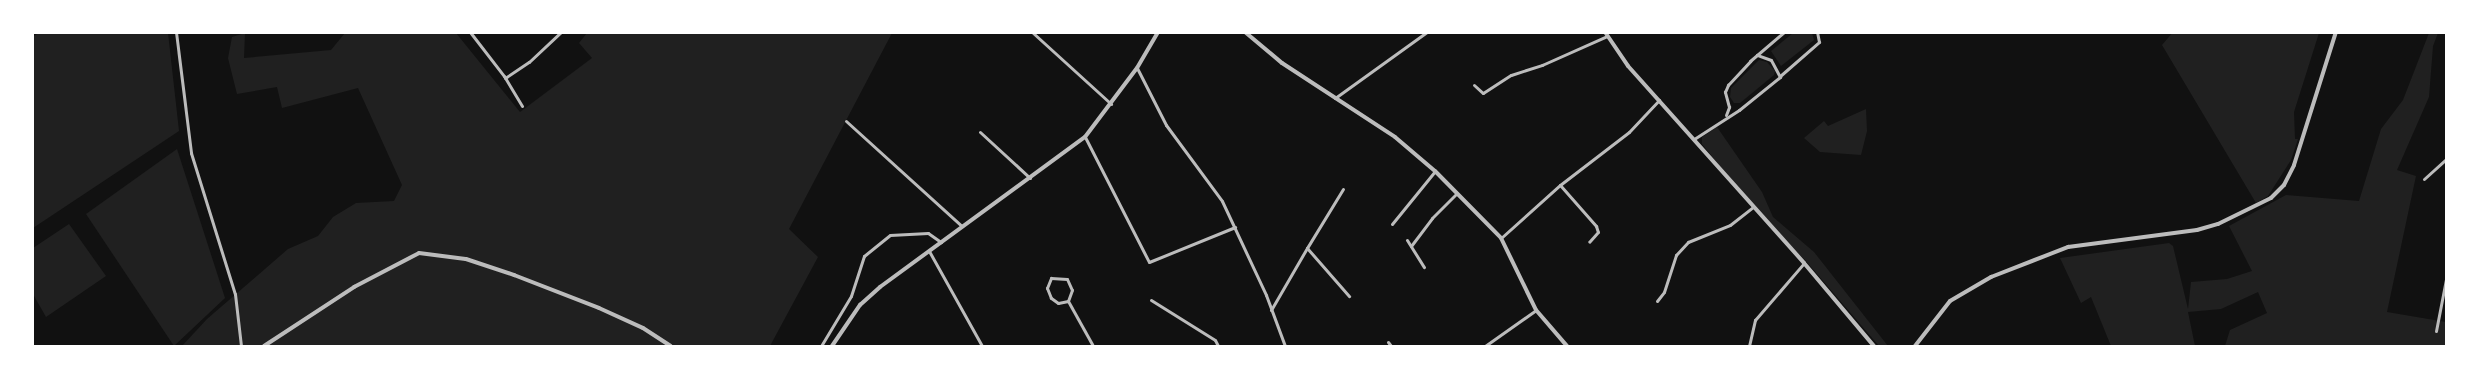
<!DOCTYPE html>
<html>
<head>
<meta charset="utf-8">
<style>
	body { margin:0 }
	#map { position:relative; width:2479px; height:379px; overflow:hidden; background:#111; font-family:Arial,sans-serif }
	div>[style] { position:absolute }
	[style*='--x'] { left:calc(var(--x)*1px); top:calc(var(--y)*1px); width:calc(var(--w)*1px); rotate:calc(var(--a)*1deg) }
	.green>* { inset:0; background:#202020 }
	.minor>* { height:3px; margin:-1.5px; padding:0 1.5px; transform-origin:1.5px; border-radius:1.5px; background:#bcbcbc }
	.tertiary>* { height:4px; margin:-2px; padding:0 2px; transform-origin:2px; border-radius:2px; background:#bcbcbc }
	span { translate:-50% -50%; white-space:nowrap; text-align:center; line-height:1.15; -webkit-text-stroke:4px #fff; paint-order:stroke }
	.frame { position:absolute; inset:0; border:34px solid #fff; pointer-events:none }
</style>
</head>
<body>
<div id="map">
	<div class="green">
		<div style="clip-path:polygon(41px 32px,168px 33px,179px 131px,33px 228px,32px 37px)"></div>
		<div style="clip-path:polygon(2173px 32px,2319px 33px,2294px 112px,2295px 139px,2298px 139px,2291px 160px,2268px 196px,2256px 203px,2162px 45px)"></div>
		<div style="clip-path:polygon(245px 33px,244px 58px,331px 50px,345px 33px,456px 33px,520px 112px,592px 58px,579px 43px,587px 33px,892px 33px,789px 229px,818px 257px,770px 346px,182px 346px,207px 319px,288px 249px,318px 236px,333px 217px,356px 203px,394px 201px,402px 185px,358px 88px,282px 108px,277px 87px,237px 94px,228px 58px,232px 37px)"></div>
		<div style="clip-path:polygon(1793px 33px,1812px 33px,1814px 40px,1781px 66px,1771px 51px)"></div>
		<div style="clip-path:polygon(2429px 33px,2438px 33px,2433px 46px,2429px 97px,2397px 170px,2416px 176px,2387px 312px,2446px 322px,2446px 346px,2225px 346px,2230px 330px,2267px 313px,2258px 292px,2221px 309px,2188px 312px,2195px 346px,2111px 346px,2091px 297px,2081px 303px,2060px 258px,2169px 243px,2173px 246px,2188px 309px,2191px 282px,2227px 279px,2252px 271px,2229px 226px,2286px 195px,2359px 201px,2381px 129px,2403px 100px)"></div>
		<div style="clip-path:polygon(1759px 60px,1767px 62px,1775px 71px,1774px 75px,1740px 103px,1734px 103px,1730px 97px,1731px 88px)"></div>
		<div style="clip-path:polygon(1866px 109px,1867px 131px,1861px 155px,1820px 152px,1804px 138px,1824px 121px,1828px 126px)"></div>
		<div style="clip-path:polygon(1717px 127px,1762px 192px,1773px 217px,1814px 252px,1888px 346px,1879px 346px,1805px 260px,1760px 216px,1702px 144px,1702px 137px)"></div>
		<div style="clip-path:polygon(177px 149px,225px 298px,174px 346px,86px 214px)"></div>
		<div style="clip-path:polygon(69px 224px,106px 276px,46px 317px,33px 294px,33px 248px)"></div>
	</div>
	<div class="minor">
		<div style="--x:176;--y:32;--w:122;--a:82.9"></div>
		<div style="--x:191;--y:153;--w:148;--a:72.7"></div>
		<div style="--x:235;--y:294;--w:52;--a:83.4"></div>
		<div style="--x:470;--y:32;--w:56;--a:52.3"></div>
		<div style="--x:504;--y:76;--w:35;--a:59"></div>
		<div style="--x:1032;--y:32;--w:107;--a:42.3"></div>
		<div style="--x:1137;--y:68;--w:64;--a:63"></div>
		<div style="--x:1166;--y:125;--w:94;--a:53.6"></div>
		<div style="--x:1222;--y:201;--w:104;--a:64.9"></div>
		<div style="--x:1266;--y:295;--w:54;--a:69.6"></div>
		<div style="--x:1780;--y:76;--w:52;--a:-41.1"></div>
		<div style="--x:1819;--y:42;--w:10;--a:-101"></div>
		<div style="--x:505;--y:78;--w:29;--a:-34"></div>
		<div style="--x:529;--y:62;--w:44;--a:-43.2"></div>
		<div style="--x:1474;--y:85;--w:12;--a:42"></div>
		<div style="--x:1483;--y:93;--w:33;--a:-33"></div>
		<div style="--x:1511;--y:75;--w:33;--a:-18"></div>
		<div style="--x:1542;--y:65;--w:71;--a:-24"></div>
		<div style="--x:1335;--y:98;--w:113;--a:-35.7"></div>
		<div style="--x:1726;--y:115;--w:9;--a:-69"></div>
		<div style="--x:1729;--y:107;--w:16;--a:-105"></div>
		<div style="--x:1725;--y:92;--w:8;--a:-67"></div>
		<div style="--x:1728;--y:85;--w:33;--a:-47"></div>
		<div style="--x:1750;--y:61;--w:45;--a:-40.5"></div>
		<div style="--x:846;--y:121;--w:156;--a:42.2"></div>
		<div style="--x:980;--y:132;--w:68;--a:42.6"></div>
		<div style="--x:1085;--y:137;--w:140;--a:62.9"></div>
		<div style="--x:1149;--y:262;--w:93;--a:-22.1"></div>
		<div style="--x:1694;--y:139;--w:54;--a:-32.8"></div>
		<div style="--x:1739;--y:110;--w:53;--a:-38.8"></div>
		<div style="--x:1780;--y:77;--w:19;--a:-118"></div>
		<div style="--x:1771;--y:60;--w:15;--a:-160"></div>
		<div style="--x:2424;--y:179;--w:30;--a:-42"></div>
		<div style="--x:1560;--y:185;--w:55;--a:48.7"></div>
		<div style="--x:1596;--y:226;--w:6;--a:72"></div>
		<div style="--x:1598;--y:232;--w:13;--a:132"></div>
		<div style="--x:1343;--y:189;--w:69;--a:121.4"></div>
		<div style="--x:1307;--y:248;--w:64;--a:48.8"></div>
		<div style="--x:1392;--y:224;--w:68;--a:-50.9"></div>
		<div style="--x:1501;--y:238;--w:79;--a:-41.9"></div>
		<div style="--x:1560;--y:185;--w:87;--a:-37.5"></div>
		<div style="--x:1629;--y:132;--w:44;--a:-46.8"></div>
		<div style="--x:1407;--y:240;--w:32;--a:58"></div>
		<div style="--x:1411;--y:246;--w:35;--a:-53"></div>
		<div style="--x:1432;--y:218;--w:35;--a:-45"></div>
		<div style="--x:929;--y:251;--w:109;--a:60.8"></div>
		<div style="--x:1151;--y:300;--w:75;--a:32"></div>
		<div style="--x:1215;--y:340;--w:7;--a:63"></div>
		<div style="--x:1068;--y:301;--w:10;--a:169"></div>
		<div style="--x:1058;--y:303;--w:9;--a:-144"></div>
		<div style="--x:1051;--y:298;--w:11;--a:-112"></div>
		<div style="--x:1047;--y:288;--w:11;--a:-68"></div>
		<div style="--x:1051;--y:278;--w:16;--a:4"></div>
		<div style="--x:1067;--y:279;--w:12;--a:66"></div>
		<div style="--x:1072;--y:290;--w:12;--a:110"></div>
		<div style="--x:1068;--y:301;--w:51;--a:60.9"></div>
		<div style="--x:1657;--y:301;--w:11;--a:-52"></div>
		<div style="--x:1664;--y:292;--w:39;--a:-72"></div>
		<div style="--x:1676;--y:255;--w:18;--a:-47"></div>
		<div style="--x:1688;--y:242;--w:45;--a:-22"></div>
		<div style="--x:1730;--y:225;--w:29;--a:-38"></div>
		<div style="--x:1271;--y:310;--w:72;--a:-59.9"></div>
		<div style="--x:2436;--y:331;--w:53;--a:-79.1"></div>
		<div style="--x:1388;--y:342;--w:5;--a:53"></div>
		<div style="--x:821;--y:346;--w:58;--a:-59"></div>
		<div style="--x:851;--y:296;--w:42;--a:-72"></div>
		<div style="--x:864;--y:256;--w:33;--a:-39"></div>
		<div style="--x:890;--y:235;--w:38;--a:-3"></div>
		<div style="--x:928;--y:233;--w:16;--a:35"></div>
		<div style="--x:1485;--y:346;--w:62;--a:-35.2"></div>
		<div style="--x:1749;--y:346;--w:27;--a:-77"></div>
		<div style="--x:1755;--y:320;--w:75;--a:-49.3"></div>
	</div>
	<div class="tertiary">
		<div style="--x:1245;--y:32;--w:48;--a:40"></div>
		<div style="--x:1282;--y:63;--w:135;--a:33.2"></div>
		<div style="--x:1395;--y:137;--w:52;--a:40.4"></div>
		<div style="--x:1435;--y:171;--w:94;--a:45.4"></div>
		<div style="--x:1501;--y:238;--w:80;--a:64.1"></div>
		<div style="--x:1536;--y:310;--w:48;--a:49.3"></div>
		<div style="--x:1605;--y:32;--w:41;--a:55.9"></div>
		<div style="--x:1628;--y:66;--w:264;--a:48.2"></div>
		<div style="--x:1804;--y:263;--w:109;--a:49.9"></div>
		<div style="--x:264;--y:346;--w:108;--a:-33.2"></div>
		<div style="--x:354;--y:287;--w:73;--a:-27.6"></div>
		<div style="--x:419;--y:253;--w:47;--a:7.3"></div>
		<div style="--x:466;--y:259;--w:51;--a:18.4"></div>
		<div style="--x:514;--y:275;--w:91;--a:21.2"></div>
		<div style="--x:599;--y:308;--w:48;--a:24.4"></div>
		<div style="--x:643;--y:328;--w:33;--a:33"></div>
		<div style="--x:832;--y:346;--w:50;--a:-55.7"></div>
		<div style="--x:860;--y:305;--w:27;--a:-42"></div>
		<div style="--x:880;--y:287;--w:254;--a:-36.2"></div>
		<div style="--x:1085;--y:137;--w:86;--a:-53"></div>
		<div style="--x:1137;--y:68;--w:42;--a:-59.7"></div>
		<div style="--x:1915;--y:346;--w:57;--a:-52.1"></div>
		<div style="--x:1950;--y:301;--w:48;--a:-30.3"></div>
		<div style="--x:1991;--y:277;--w:83;--a:-21.3"></div>
		<div style="--x:2068;--y:247;--w:130;--a:-7.5"></div>
		<div style="--x:2197;--y:230;--w:22;--a:-16"></div>
		<div style="--x:2218;--y:224;--w:59;--a:-26.1"></div>
		<div style="--x:2271;--y:198;--w:18;--a:-45"></div>
		<div style="--x:2284;--y:185;--w:22;--a:-63"></div>
		<div style="--x:2294;--y:165;--w:139;--a:-72.5"></div>
	</div>
	<div class="frame"></div>
</div>
</body>
</html>
